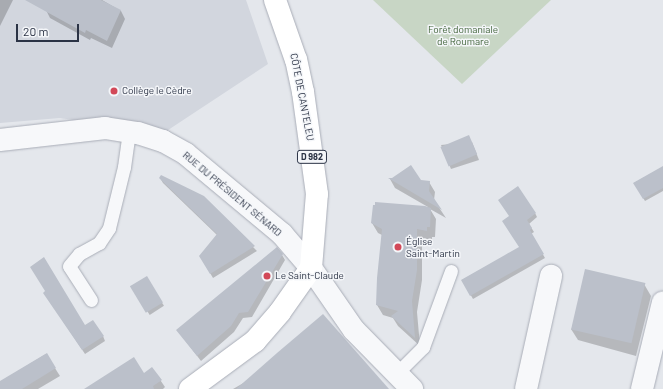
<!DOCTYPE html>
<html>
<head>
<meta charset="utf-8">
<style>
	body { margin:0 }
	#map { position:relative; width:663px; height:389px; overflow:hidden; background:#e4e7ec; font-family:Barlow,sans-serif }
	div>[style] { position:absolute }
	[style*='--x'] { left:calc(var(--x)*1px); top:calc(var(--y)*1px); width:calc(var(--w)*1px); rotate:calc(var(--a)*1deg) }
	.built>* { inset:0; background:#d2d6de }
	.green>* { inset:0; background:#c8d6c5 }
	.shadow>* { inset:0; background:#0003; transform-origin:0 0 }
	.building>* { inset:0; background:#bbc0ca; transform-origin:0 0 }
	.roads { filter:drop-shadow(0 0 1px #a9adb7) drop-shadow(0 0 1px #a9adb7) }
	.service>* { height:13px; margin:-6.5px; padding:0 6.5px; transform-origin:6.5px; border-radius:6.5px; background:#f7f8fa }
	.minor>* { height:22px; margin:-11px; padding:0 11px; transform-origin:11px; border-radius:11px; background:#f7f8fa }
	.tertiary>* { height:22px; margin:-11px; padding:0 11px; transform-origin:11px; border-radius:11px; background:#f7f8fa }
	.primary>* { height:22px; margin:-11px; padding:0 11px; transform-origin:11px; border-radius:11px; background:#fff }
	.dots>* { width:11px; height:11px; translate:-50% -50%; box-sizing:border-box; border:2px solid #f4f6f9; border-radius:50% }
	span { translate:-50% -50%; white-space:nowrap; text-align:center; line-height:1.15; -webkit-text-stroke:3px #f4f6f9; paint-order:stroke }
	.shield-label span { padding:1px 3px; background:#f4f6f9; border:1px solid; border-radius:3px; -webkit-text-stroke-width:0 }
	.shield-label { font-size:9px; color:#2b3345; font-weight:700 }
	.park-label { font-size:10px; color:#3e6137 }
	.poi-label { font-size:10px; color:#2b3345 }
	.left { translate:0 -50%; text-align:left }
	.street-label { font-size:10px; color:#2b3345 }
	.scale { position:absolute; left:16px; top:24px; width:63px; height:18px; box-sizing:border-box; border:2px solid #2b3345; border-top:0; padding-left:5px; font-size:12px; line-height:14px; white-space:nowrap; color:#2b3345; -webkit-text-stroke:3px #f4f6f9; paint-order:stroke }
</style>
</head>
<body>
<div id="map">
	<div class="built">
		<div style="clip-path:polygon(0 0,246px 0,268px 64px,162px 134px,60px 118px,0 123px)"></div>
	</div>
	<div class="green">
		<div style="clip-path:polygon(373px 0,551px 0,462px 84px)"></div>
	</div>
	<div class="shadow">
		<div style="clip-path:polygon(0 0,13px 0,0 26px)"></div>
		<div style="clip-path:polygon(50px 0,102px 0,121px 11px,125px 19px,112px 48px,91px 38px,90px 40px,50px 18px,46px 10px)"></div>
		<div style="clip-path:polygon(472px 142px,479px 160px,451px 169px,441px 145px)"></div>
		<div style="clip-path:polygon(663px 167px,663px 191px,645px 201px,634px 183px)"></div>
		<div style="clip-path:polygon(160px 178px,203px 197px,257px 251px,213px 278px,200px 256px,217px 235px,163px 183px)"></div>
		<div style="clip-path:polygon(390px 179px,429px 182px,435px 192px,434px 200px,446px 218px,430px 209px,436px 219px,435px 237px,432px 237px,432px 240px,422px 238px,422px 280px,417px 312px,420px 346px,398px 326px,393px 318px,383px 315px,377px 305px,382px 235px,378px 233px,372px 223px,428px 207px,395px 188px)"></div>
		<div style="clip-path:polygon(535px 213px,537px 217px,529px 224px,534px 232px,531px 234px,545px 258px,473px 299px,462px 280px,521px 247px,506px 225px)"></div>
		<div style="clip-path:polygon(282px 255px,285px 260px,252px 317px,243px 318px,234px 332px,201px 361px,178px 331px)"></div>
		<div style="left:146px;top:278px;width:33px;height:17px;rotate:57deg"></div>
		<div style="clip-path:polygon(644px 284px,651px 296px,636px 356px,578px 340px,571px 329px)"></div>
		<div style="clip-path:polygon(46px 292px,85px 327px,103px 336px,105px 341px,85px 354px,47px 297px)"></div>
		<div style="clip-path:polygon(46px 354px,60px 376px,38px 389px,0 389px,0 382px)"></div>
		<div style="clip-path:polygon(152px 368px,165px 387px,163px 389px,86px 389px,144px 375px)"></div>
		<div style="clip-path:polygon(247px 381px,388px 389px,233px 389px)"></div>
	</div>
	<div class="building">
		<div style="clip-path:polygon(25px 0,101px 0,121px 10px,107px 41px,86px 30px,85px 33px)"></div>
		<div style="left:469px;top:135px;width:21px;height:31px;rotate:67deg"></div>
		<div style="clip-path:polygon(411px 165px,421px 180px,430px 181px,429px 191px,442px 210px,388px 178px,392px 178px)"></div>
		<div style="clip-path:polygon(663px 166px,663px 188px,643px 199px,633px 183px)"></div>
		<div style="clip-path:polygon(161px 175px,204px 196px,255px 246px,210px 274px,199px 256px,217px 234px,159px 178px)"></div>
		<div style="clip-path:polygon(518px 186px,536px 213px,527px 220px,532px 228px,530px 230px,544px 254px,470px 296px,461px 280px,519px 247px,502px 221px,509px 216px,498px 200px)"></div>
		<div style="clip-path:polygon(375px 202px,425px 206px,431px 208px,430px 227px,427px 227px,427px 231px,417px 229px,417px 270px,412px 301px,415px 338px,391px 316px,398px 311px,376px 305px,377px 278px,382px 229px,371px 223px,373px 205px,375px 205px)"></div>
		<div style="clip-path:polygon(277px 247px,283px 254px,248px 312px,239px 313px,231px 326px,197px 356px,176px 330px)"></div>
		<div style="clip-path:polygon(44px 257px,85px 325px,93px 320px,104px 336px,82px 350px,43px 293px,45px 291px,30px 267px)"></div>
		<div style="left:585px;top:269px;width:62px;height:62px;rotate:13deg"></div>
		<div style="left:147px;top:276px;width:31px;height:20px;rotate:59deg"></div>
		<div style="clip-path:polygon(323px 314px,389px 389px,236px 389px,277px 353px)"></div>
		<div style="clip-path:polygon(47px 353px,56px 368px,22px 389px,0 389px,0 381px)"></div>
		<div style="clip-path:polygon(134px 357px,144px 373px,152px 367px,162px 380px,153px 386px,154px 389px,84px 389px)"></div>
	</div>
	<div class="roads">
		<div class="service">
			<div style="--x:91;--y:300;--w:40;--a:-122.9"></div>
			<div style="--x:69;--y:266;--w:16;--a:-50"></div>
			<div style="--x:79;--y:254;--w:23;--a:-29"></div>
			<div style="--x:99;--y:243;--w:18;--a:-56"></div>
			<div style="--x:109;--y:228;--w:63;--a:-76.2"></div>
			<div style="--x:124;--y:167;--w:36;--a:-82"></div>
			<div style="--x:397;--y:373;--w:37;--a:-45"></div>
			<div style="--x:423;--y:347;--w:81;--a:-69.8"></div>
		</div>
		<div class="minor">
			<div style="--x:526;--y:389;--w:116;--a:-77.5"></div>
			<div style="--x:642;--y:389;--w:89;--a:-76.4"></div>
		</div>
		<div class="tertiary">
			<div style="--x:0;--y:140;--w:106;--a:-6.5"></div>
			<div style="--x:105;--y:128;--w:33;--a:9"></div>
			<div style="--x:138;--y:133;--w:26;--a:18"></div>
			<div style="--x:163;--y:141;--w:26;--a:29"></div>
			<div style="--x:186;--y:154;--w:125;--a:39.8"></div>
			<div style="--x:282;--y:234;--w:45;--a:49.5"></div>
			<div style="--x:311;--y:268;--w:75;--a:55.3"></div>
			<div style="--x:354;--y:330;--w:83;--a:45.5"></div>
		</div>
		<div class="primary">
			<div style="--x:190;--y:389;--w:81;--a:-36.4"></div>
			<div style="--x:255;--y:341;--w:38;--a:-49"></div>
			<div style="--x:280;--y:312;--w:54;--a:-54.8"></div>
			<div style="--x:311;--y:268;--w:74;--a:-85.4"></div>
			<div style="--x:317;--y:194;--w:103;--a:-97.8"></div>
			<div style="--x:303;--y:92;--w:33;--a:-102"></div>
			<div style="--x:296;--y:60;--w:64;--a:-109.3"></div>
		</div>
	</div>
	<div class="dots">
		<div style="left:114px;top:91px;background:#d24858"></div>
		<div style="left:398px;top:247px;background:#d24858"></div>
		<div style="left:267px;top:276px;background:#d24858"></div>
	</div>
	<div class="shield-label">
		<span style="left:312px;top:157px">D 982</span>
	</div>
	<div class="park-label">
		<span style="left:463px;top:35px">Forêt domaniale<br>de Roumare</span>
	</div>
	<div class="poi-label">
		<span class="left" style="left:122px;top:91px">Collège le Cèdre</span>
		<span class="left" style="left:406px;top:247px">Église<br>Saint-Martin</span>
		<span class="left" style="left:275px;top:276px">Le Saint-Claude</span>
	</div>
	<div class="street-label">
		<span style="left:302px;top:97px;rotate:79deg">CÔTE DE CANTELEU</span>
		<span style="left:232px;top:194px;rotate:40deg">RUE DU PRÉSIDENT SÉNARD</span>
	</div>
	<div class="scale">20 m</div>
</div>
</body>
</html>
